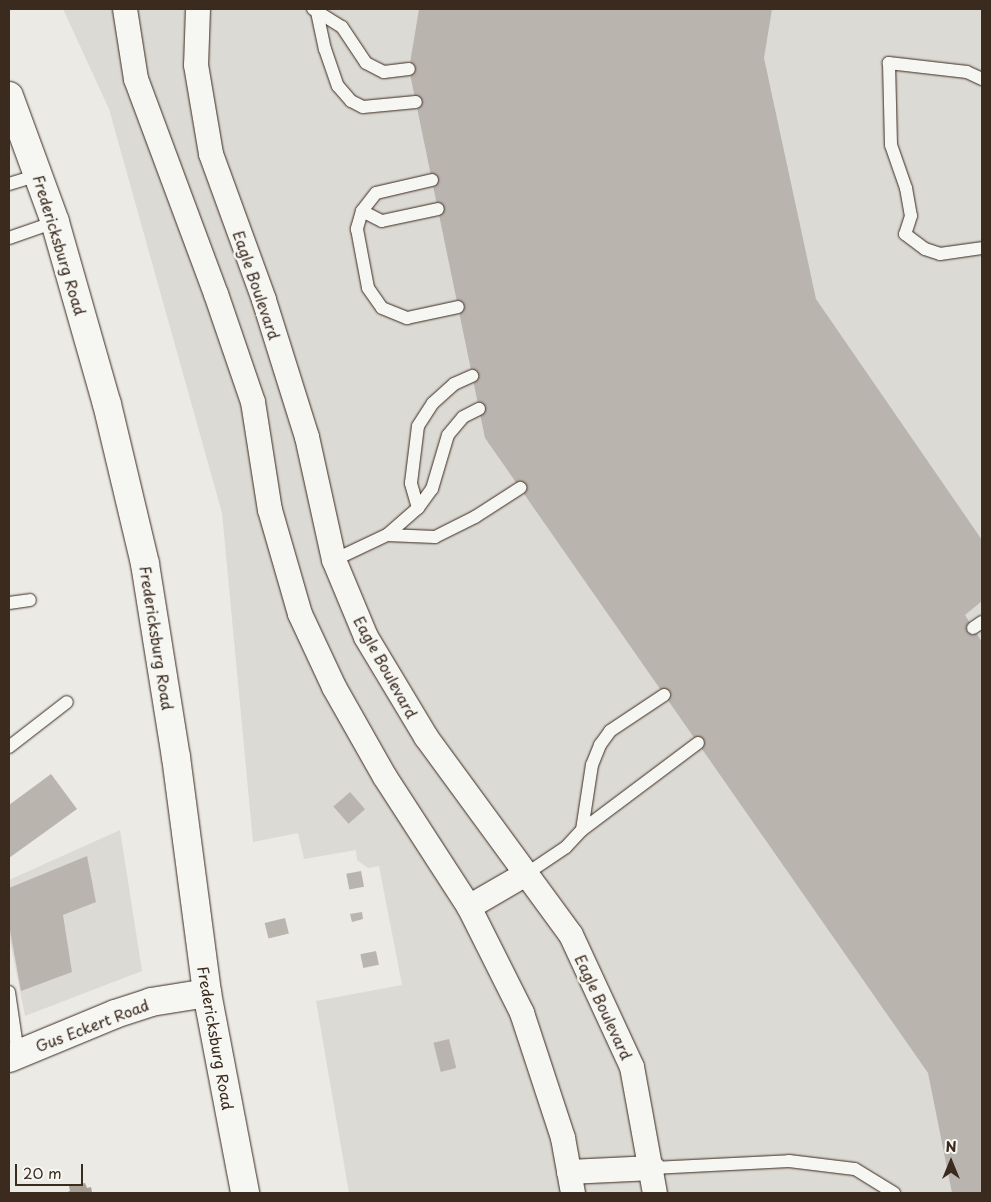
<!DOCTYPE html>
<html>
<head>
<meta charset="utf-8">
<style>
	body { margin:0 }
	#map { position:relative; width:991px; height:1202px; overflow:hidden; background:#ebeae5; font-family:"Playpen Sans",sans-serif }
	div>[style] { position:absolute }
	[style*='--x'] { left:calc(var(--x)*1px); top:calc(var(--y)*1px); width:calc(var(--w)*1px); rotate:calc(var(--a)*1deg) }
	.built>* { inset:0; background:#dcdad4 }
	.water>* { inset:0; background:#a8a198 }
	.building>* { inset:0; background:#bab4ae; transform-origin:0 0 }
	.roads { filter:drop-shadow(0 0 1px #3b2a1e) drop-shadow(0 0 1px #3b2a1e) }
	.service>* { height:12px; margin:-6px; padding:0 6px; transform-origin:6px; border-radius:6px; background:#f6f6f2 }
	.minor>* { height:24px; margin:-12px; padding:0 12px; transform-origin:12px; border-radius:12px; background:#f6f6f2 }
	.tertiary>* { height:28px; margin:-14px; padding:0 14px; transform-origin:14px; border-radius:14px; background:#f6f6f2 }
	.primary>* { height:28px; margin:-14px; padding:0 14px; transform-origin:14px; border-radius:14px; background:#f6f6f2 }
	span { translate:-50% -50%; white-space:nowrap; text-align:center; line-height:1.15; -webkit-text-stroke:5px #f6f6f2; paint-order:stroke }
	.street-label { font-size:15px; color:#3b2a1e }
	.frame { position:absolute; inset:0; border:10px solid #3b2a1e; pointer-events:none }
	.north { position:absolute; left:926px; top:1137px; width:50px; height:50px; -webkit-text-stroke:4px #f6f6f2; paint-order:stroke; rotate:0deg; font-size:14px; font-weight:700; line-height:20px; text-align:center; color:#3b2a1e }
	.north::after { content:''; display:block; margin:auto; width:18px; height:22px; background:#3b2a1e; clip-path:polygon(50% 0,100% 100%,50% 72%,0 100%) }
	.scale { position:absolute; left:15px; top:1164px; width:68px; height:22px; box-sizing:border-box; border:2px solid #3b2a1e; border-top:0; padding-left:6px; font-size:15px; line-height:18px; white-space:nowrap; color:#3b2a1e; -webkit-text-stroke:4px #f6f6f2; paint-order:stroke }
</style>
</head>
<body>
<div id="map">
	<div class="built">
		<div style="clip-path:polygon(63px 9px,982px 9px,982px 1193px,349px 1193px,316px 1001px,402px 985px,379px 866px,368px 868px,357px 860px,356px 850px,304px 859px,298px 833px,253px 842px,222px 513px,109px 109px)"></div>
		<div style="clip-path:polygon(120px 830px,142px 971px,25px 1016px,9px 936px,9px 880px)"></div>
	</div>
	<div class="water">
		<div style="clip-path:polygon(85px 1183px,87px 1188px,91px 1187px,92px 1192px,99px 1193px,65px 1193px,70px 1191px,69px 1186px)"></div>
	</div>
	<div class="building">
		<div style="clip-path:polygon(419px 9px,772px 9px,764px 58px,816px 299px,982px 540px,982px 601px,965px 615px,982px 642px,982px 1193px,952px 1193px,928px 1073px,485px 438px,409px 69px)"></div>
		<div style="clip-path:polygon(51px 774px,77px 809px,9px 858px,9px 805px)"></div>
		<div style="left:350px;top:792px;width:23px;height:22px;rotate:49deg"></div>
		<div style="clip-path:polygon(87px 856px,96px 902px,63px 915px,72px 972px,21px 991px,9px 925px,9px 888px)"></div>
		<div style="left:361px;top:871px;width:16px;height:15px;rotate:79deg"></div>
		<div style="clip-path:polygon(362px 912px,363px 919px,352px 922px,350px 914px)"></div>
		<div style="left:285px;top:918px;width:16px;height:21px;rotate:76deg"></div>
		<div style="left:376px;top:951px;width:14px;height:16px;rotate:78deg"></div>
		<div style="left:449px;top:1039px;width:30px;height:16px;rotate:76deg"></div>
	</div>
	<div class="roads">
		<div class="service">
			<div style="--x:313;--y:9;--w:34;--a:32"></div>
			<div style="--x:342;--y:27;--w:43;--a:56.3"></div>
			<div style="--x:366;--y:63;--w:20;--a:27"></div>
			<div style="--x:384;--y:72;--w:25;--a:-7"></div>
			<div style="--x:317;--y:12;--w:38;--a:78"></div>
			<div style="--x:325;--y:49;--w:39;--a:71"></div>
			<div style="--x:338;--y:86;--w:20;--a:49"></div>
			<div style="--x:351;--y:101;--w:13;--a:27"></div>
			<div style="--x:363;--y:107;--w:53;--a:-5.4"></div>
			<div style="--x:982;--y:79;--w:17;--a:-155"></div>
			<div style="--x:967;--y:72;--w:79;--a:-173.4"></div>
			<div style="--x:889;--y:63;--w:82;--a:88.6"></div>
			<div style="--x:891;--y:145;--w:46;--a:70.8"></div>
			<div style="--x:906;--y:188;--w:28;--a:80"></div>
			<div style="--x:911;--y:216;--w:19;--a:108"></div>
			<div style="--x:905;--y:234;--w:25;--a:37"></div>
			<div style="--x:925;--y:249;--w:16;--a:18"></div>
			<div style="--x:940;--y:254;--w:42;--a:-8.1"></div>
			<div style="--x:432;--y:180;--w:57;--a:166.9"></div>
			<div style="--x:376;--y:193;--w:23;--a:128"></div>
			<div style="--x:362;--y:211;--w:19;--a:106"></div>
			<div style="--x:357;--y:229;--w:60;--a:79.4"></div>
			<div style="--x:368;--y:288;--w:24;--a:55"></div>
			<div style="--x:382;--y:308;--w:27;--a:22"></div>
			<div style="--x:407;--y:318;--w:52;--a:-12.2"></div>
			<div style="--x:9;--y:184;--w:30;--a:-17"></div>
			<div style="--x:362;--y:211;--w:22;--a:27"></div>
			<div style="--x:382;--y:221;--w:57;--a:-12.1"></div>
			<div style="--x:9;--y:238;--w:49;--a:-19.2"></div>
			<div style="--x:418;--y:508;--w:26;--a:-106"></div>
			<div style="--x:411;--y:483;--w:57;--a:-83"></div>
			<div style="--x:418;--y:426;--w:27;--a:-57"></div>
			<div style="--x:433;--y:403;--w:28;--a:-42"></div>
			<div style="--x:454;--y:384;--w:20;--a:-24"></div>
			<div style="--x:387;--y:535;--w:48;--a:2.4"></div>
			<div style="--x:435;--y:537;--w:45;--a:-26.6"></div>
			<div style="--x:475;--y:517;--w:54;--a:-32.8"></div>
			<div style="--x:334;--y:560;--w:59;--a:-25.3"></div>
			<div style="--x:387;--y:535;--w:41;--a:-41.1"></div>
			<div style="--x:418;--y:508;--w:24;--a:-54"></div>
			<div style="--x:432;--y:489;--w:56;--a:-73.5"></div>
			<div style="--x:448;--y:435;--w:23;--a:-50"></div>
			<div style="--x:463;--y:417;--w:18;--a:-27"></div>
			<div style="--x:9;--y:603;--w:21;--a:-8"></div>
			<div style="--x:973;--y:628;--w:11;--a:-34"></div>
			<div style="--x:9;--y:747;--w:73;--a:-37.8"></div>
			<div style="--x:582;--y:830;--w:66;--a:-81.3"></div>
			<div style="--x:592;--y:765;--w:22;--a:-68"></div>
			<div style="--x:600;--y:745;--w:17;--a:-54"></div>
			<div style="--x:610;--y:731;--w:65;--a:-33.7"></div>
			<div style="--x:526;--y:874;--w:48;--a:-34"></div>
			<div style="--x:566;--y:847;--w:23;--a:-47"></div>
			<div style="--x:582;--y:830;--w:145;--a:-36.9"></div>
			<div style="--x:9;--y:992;--w:63;--a:81.7"></div>
			<div style="--x:653;--y:1168;--w:136;--a:-2.9"></div>
			<div style="--x:789;--y:1161;--w:66;--a:6.9"></div>
			<div style="--x:855;--y:1169;--w:46;--a:31.6"></div>
		</div>
		<div class="minor">
			<div style="--x:125;--y:9;--w:71;--a:81.1"></div>
			<div style="--x:136;--y:79;--w:229;--a:69.6"></div>
			<div style="--x:216;--y:294;--w:114;--a:71.1"></div>
			<div style="--x:253;--y:402;--w:109;--a:81.1"></div>
			<div style="--x:270;--y:510;--w:108;--a:73.9"></div>
			<div style="--x:300;--y:614;--w:81;--a:65"></div>
			<div style="--x:334;--y:687;--w:103;--a:60.5"></div>
			<div style="--x:385;--y:777;--w:155;--a:57.1"></div>
			<div style="--x:469;--y:907;--w:119;--a:63.4"></div>
			<div style="--x:522;--y:1013;--w:132;--a:71.8"></div>
			<div style="--x:563;--y:1138;--w:56;--a:79.7"></div>
			<div style="--x:198;--y:9;--w:56;--a:92"></div>
			<div style="--x:196;--y:65;--w:90;--a:80.4"></div>
			<div style="--x:211;--y:154;--w:155;--a:70"></div>
			<div style="--x:264;--y:300;--w:144;--a:72.6"></div>
			<div style="--x:307;--y:437;--w:126;--a:77.6"></div>
			<div style="--x:334;--y:560;--w:83;--a:67.4"></div>
			<div style="--x:366;--y:637;--w:117;--a:59"></div>
			<div style="--x:426;--y:737;--w:245;--a:53.8"></div>
			<div style="--x:571;--y:935;--w:145;--a:65.2"></div>
			<div style="--x:632;--y:1067;--w:128;--a:79.7"></div>
			<div style="--x:469;--y:907;--w:66;--a:-30.1"></div>
			<div style="--x:569;--y:1172;--w:84;--a:-2.7"></div>
		</div>
		<div class="tertiary">
			<div style="--x:9;--y:1058;--w:115;--a:-22.5"></div>
			<div style="--x:115;--y:1014;--w:38;--a:-18"></div>
			<div style="--x:151;--y:1002;--w:57;--a:-9.1"></div>
		</div>
		<div class="primary">
			<div style="--x:9;--y:96;--w:134;--a:69.9"></div>
			<div style="--x:55;--y:222;--w:189;--a:74.1"></div>
			<div style="--x:107;--y:404;--w:164;--a:76.6"></div>
			<div style="--x:145;--y:564;--w:195;--a:80.9"></div>
			<div style="--x:176;--y:757;--w:238;--a:82.5"></div>
			<div style="--x:207;--y:993;--w:204;--a:79.2"></div>
		</div>
	</div>
	<div class="street-label">
		<span style="left:60px;top:245px;rotate:73deg">Fredericksburg Road</span>
		<span style="left:257px;top:285px;rotate:71deg">Eagle Boulevard</span>
		<span style="left:157px;top:638px;rotate:81deg">Fredericksburg Road</span>
		<span style="left:386px;top:667px;rotate:61deg">Eagle Boulevard</span>
		<span style="left:604px;top:1007px;rotate:65deg">Eagle Boulevard</span>
		<span style="left:92px;top:1025px;rotate:-21deg">Gus Eckert Road</span>
		<span style="left:216px;top:1038px;rotate:80deg">Fredericksburg Road</span>
	</div>
	<div class="frame"></div>
	<div class="north">N</div>
	<div class="scale">20 m</div>
</div>
</body>
</html>
